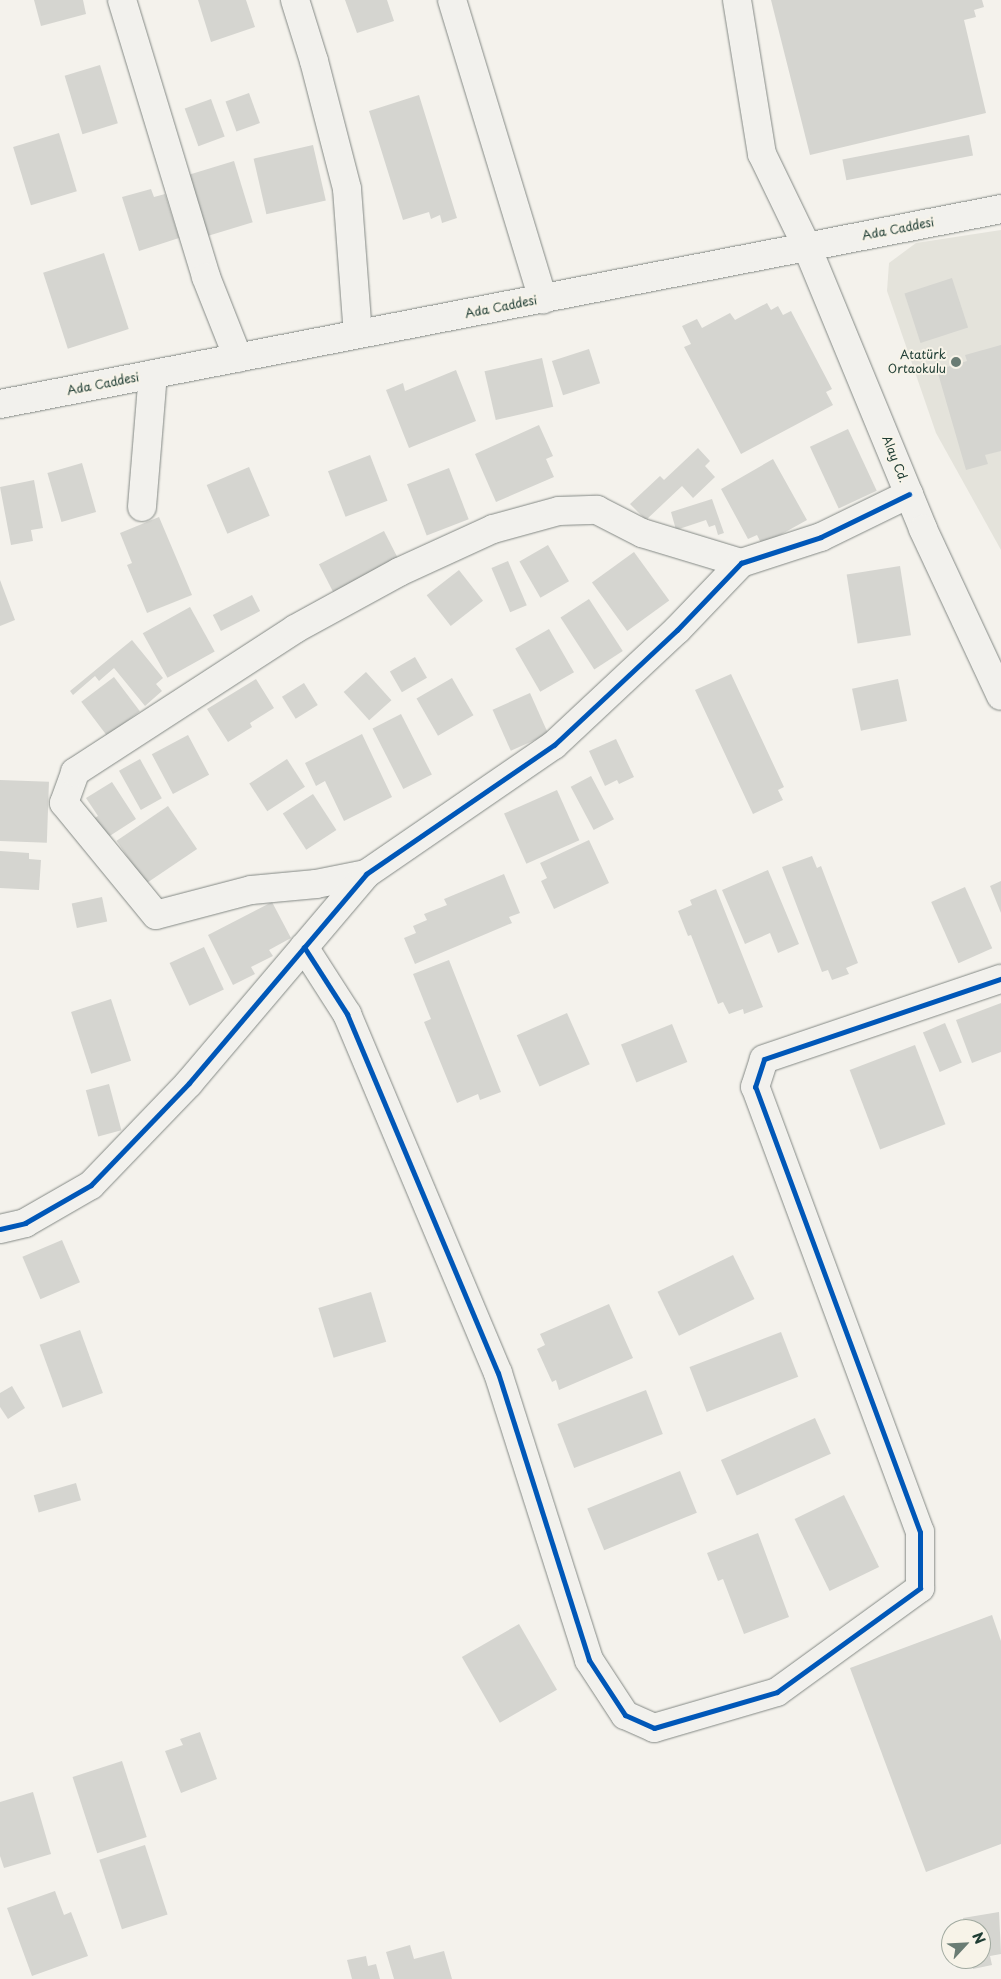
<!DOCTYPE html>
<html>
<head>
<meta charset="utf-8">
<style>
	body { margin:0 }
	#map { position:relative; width:1001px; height:1979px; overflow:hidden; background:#f4f2ec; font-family:"Playpen Sans",sans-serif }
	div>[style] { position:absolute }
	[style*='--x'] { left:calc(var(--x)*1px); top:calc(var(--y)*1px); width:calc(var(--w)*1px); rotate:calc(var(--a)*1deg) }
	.built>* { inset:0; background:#e4e3db }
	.building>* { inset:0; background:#d5d5d0; transform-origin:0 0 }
	.roads { filter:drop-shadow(0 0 1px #848985) drop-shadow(0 0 1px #848985) }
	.street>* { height:28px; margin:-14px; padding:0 14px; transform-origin:14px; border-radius:14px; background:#f2f1ed }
	.secondary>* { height:28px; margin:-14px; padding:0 14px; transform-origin:14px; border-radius:14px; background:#f2f1ed }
	.cycleway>* { height:5px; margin:-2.5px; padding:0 2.5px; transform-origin:2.5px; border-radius:2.5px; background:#0057b8 }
	.dots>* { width:14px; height:14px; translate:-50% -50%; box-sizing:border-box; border:2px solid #f7f3e8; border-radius:50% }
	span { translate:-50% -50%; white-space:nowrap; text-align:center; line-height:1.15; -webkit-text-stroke:4px #f7f3e8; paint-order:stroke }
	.street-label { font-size:12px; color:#1f3d34 }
	.poi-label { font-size:12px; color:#1f3d34 }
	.right { translate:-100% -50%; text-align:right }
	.north { position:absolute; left:941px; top:1919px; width:50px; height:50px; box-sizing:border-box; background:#f7f3e8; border:1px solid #a1aaa0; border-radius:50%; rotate:65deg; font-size:14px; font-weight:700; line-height:20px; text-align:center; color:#1f3d34 }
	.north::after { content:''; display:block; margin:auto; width:18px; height:22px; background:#6a7c74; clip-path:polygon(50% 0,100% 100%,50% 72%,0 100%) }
</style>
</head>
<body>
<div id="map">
	<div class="built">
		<div style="clip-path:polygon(1001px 230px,1001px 550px,936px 433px,887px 291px,889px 263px,916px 243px)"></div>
	</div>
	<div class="building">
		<div style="clip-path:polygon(34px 0,83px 0,86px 14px,41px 26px)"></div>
		<div style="clip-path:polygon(198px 0,246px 0,255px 27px,211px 42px)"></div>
		<div style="clip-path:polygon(345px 0,387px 0,394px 21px,357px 33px)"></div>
		<div style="clip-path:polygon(771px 0,982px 0,984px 7px,974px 10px,976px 17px,964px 20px,986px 113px,810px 155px)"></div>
		<div style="left:100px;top:65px;width:61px;height:37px;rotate:73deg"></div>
		<div style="left:249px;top:93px;width:32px;height:25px;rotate:70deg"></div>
		<div style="clip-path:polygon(419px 95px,457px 218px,442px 223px,440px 215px,431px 219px,429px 212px,403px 220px,369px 111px)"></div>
		<div style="left:211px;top:99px;width:40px;height:28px;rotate:70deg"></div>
		<div style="left:59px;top:133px;width:61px;height:48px;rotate:73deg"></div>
		<div style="left:969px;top:135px;width:21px;height:129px;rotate:79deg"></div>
		<div style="left:313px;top:145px;width:57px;height:61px;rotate:77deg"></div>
		<div style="left:234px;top:161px;width:64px;height:48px;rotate:73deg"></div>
		<div style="clip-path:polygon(151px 189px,154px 197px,165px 194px,179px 238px,139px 251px,122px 197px)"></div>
		<div style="left:104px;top:253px;width:80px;height:64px;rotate:72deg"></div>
		<div style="left:952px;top:278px;width:52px;height:50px;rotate:72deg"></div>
		<div style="clip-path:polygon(767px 303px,771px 310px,778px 306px,783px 315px,791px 311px,832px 389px,826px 392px,833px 405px,741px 454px,684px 347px,691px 344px,682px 326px,697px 319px,702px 328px,730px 313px,735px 320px)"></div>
		<div style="clip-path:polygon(1001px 345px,1001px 451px,985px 455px,988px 464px,966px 470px,937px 370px,967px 361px,965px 355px)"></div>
		<div style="left:589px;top:349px;width:36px;height:39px;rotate:72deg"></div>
		<div style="left:542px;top:358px;width:50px;height:59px;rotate:77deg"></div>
		<div style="clip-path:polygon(456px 370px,476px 421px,409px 448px,386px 390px,403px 383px,405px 391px)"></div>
		<div style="clip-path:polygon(539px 425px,553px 456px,546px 459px,554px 477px,496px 502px,475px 454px)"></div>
		<div style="left:848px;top:429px;width:68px;height:42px;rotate:65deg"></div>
		<div style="clip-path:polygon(698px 448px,710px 461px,705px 466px,715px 477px,693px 498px,682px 486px,646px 520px,630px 504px,660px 476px,664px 480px)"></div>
		<div style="left:370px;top:455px;width:49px;height:45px;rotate:69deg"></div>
		<div style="clip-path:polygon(773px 459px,807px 520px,762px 545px,757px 535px,748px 539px,721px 489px)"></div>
		<div style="left:82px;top:463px;width:51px;height:36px;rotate:74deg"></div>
		<div style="left:249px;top:467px;width:53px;height:46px;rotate:67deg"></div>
		<div style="left:449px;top:468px;width:55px;height:45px;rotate:69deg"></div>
		<div style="clip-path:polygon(34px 480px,43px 528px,31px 530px,33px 541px,11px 545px,0 487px)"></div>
		<div style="clip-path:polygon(712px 499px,724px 533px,718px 535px,715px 525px,709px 527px,706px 520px,676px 530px,671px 512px)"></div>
		<div style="clip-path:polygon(159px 517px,192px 595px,147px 613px,127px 565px,132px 563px,120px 533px)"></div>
		<div style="left:384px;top:531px;width:34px;height:73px;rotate:63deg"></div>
		<div style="left:548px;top:545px;width:42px;height:33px;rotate:60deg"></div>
		<div style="left:634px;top:552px;width:60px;height:52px;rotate:54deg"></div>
		<div style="left:508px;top:561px;width:48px;height:18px;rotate:67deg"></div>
		<div style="left:900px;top:566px;width:70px;height:54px;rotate:81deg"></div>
		<div style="left:459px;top:570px;width:39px;height:41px;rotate:52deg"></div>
		<div style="clip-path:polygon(0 580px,15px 620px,0 626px)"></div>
		<div style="left:252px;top:595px;width:18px;height:44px;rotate:63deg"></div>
		<div style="left:589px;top:599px;width:62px;height:34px;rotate:57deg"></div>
		<div style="left:190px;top:607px;width:51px;height:54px;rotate:61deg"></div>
		<div style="left:549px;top:629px;width:50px;height:39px;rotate:60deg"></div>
		<div style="clip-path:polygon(132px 640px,163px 678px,156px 684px,162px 691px,145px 706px,114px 668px,99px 681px,95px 676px,73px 695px,70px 691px)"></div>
		<div style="left:415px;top:657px;width:24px;height:29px;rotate:60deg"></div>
		<div style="left:366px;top:672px;width:38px;height:30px;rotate:48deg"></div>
		<div style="clip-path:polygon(731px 674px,784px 787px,778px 790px,783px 800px,753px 814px,695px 690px)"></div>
		<div style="left:114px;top:677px;width:43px;height:41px;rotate:53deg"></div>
		<div style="left:452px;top:678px;width:43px;height:41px;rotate:60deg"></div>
		<div style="clip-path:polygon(256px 679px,274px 708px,250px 723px,252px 727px,228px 742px,207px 709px)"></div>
		<div style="left:898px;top:679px;width:43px;height:47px;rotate:78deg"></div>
		<div style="left:304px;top:683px;width:26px;height:26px;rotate:58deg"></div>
		<div style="left:530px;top:693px;width:45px;height:41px;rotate:66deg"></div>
		<div style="left:401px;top:714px;width:68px;height:32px;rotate:63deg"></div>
		<div style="clip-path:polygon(362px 734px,392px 797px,344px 821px,325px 781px,316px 786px,305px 763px)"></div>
		<div style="left:188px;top:735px;width:45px;height:41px;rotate:62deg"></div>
		<div style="clip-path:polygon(616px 739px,634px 777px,619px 784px,617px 780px,605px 786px,589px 751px)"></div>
		<div style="left:140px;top:759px;width:45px;height:24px;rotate:61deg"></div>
		<div style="left:287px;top:759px;width:33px;height:45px;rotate:57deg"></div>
		<div style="left:591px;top:776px;width:49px;height:23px;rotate:62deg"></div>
		<div style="left:0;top:780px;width:49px;height:61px;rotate:2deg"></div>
		<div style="clip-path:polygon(112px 782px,136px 819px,105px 839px,93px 819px,98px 816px,86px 798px)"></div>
		<div style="left:557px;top:790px;width:55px;height:58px;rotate:66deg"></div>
		<div style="left:313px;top:794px;width:43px;height:36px;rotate:57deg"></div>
		<div style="left:168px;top:806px;width:52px;height:62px;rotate:56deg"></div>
		<div style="clip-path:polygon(589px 840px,609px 883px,554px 909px,541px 881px,547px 878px,540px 863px)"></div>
		<div style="clip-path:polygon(0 851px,29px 853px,29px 859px,41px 860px,39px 890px,0 888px)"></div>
		<div style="clip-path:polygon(812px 856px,817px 868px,821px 866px,858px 963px,846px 968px,849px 974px,832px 980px,828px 970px,822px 972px,782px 867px)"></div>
		<div style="clip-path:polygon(768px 870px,799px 944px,778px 953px,770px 933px,745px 944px,722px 890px)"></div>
		<div style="clip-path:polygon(504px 874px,520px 913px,509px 917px,512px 923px,415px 964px,404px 938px,416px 933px,413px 926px,427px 920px,424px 914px,447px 905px,444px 899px)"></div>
		<div style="clip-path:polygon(1001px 881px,1001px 913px,990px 886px)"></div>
		<div style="left:965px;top:887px;width:67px;height:37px;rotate:66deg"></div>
		<div style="clip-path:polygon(716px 889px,763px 1007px,744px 1014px,743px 1009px,729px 1014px,723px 1002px,718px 1004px,691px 935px,688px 936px,678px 911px,692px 905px,690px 900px)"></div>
		<div style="left:102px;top:897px;width:25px;height:31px;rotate:78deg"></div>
		<div style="clip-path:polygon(272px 902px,291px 938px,269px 950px,273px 956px,251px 967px,255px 974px,233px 985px,208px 935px)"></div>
		<div style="left:204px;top:947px;width:47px;height:38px;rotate:65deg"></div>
		<div style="clip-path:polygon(449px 960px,501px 1092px,480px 1100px,478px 1094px,457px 1103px,424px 1022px,431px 1019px,413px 974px)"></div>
		<div style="left:111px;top:999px;width:65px;height:42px;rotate:72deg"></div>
		<div style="clip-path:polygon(1001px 1003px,1001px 1052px,972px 1063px,956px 1020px)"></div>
		<div style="left:567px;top:1013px;width:56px;height:55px;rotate:66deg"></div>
		<div style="left:945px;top:1023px;width:43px;height:24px;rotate:67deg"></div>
		<div style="left:672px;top:1024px;width:41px;height:55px;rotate:68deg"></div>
		<div style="left:915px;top:1045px;width:85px;height:70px;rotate:69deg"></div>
		<div style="left:109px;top:1084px;width:48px;height:24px;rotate:75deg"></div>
		<div style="left:62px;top:1240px;width:46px;height:43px;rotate:67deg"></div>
		<div style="left:733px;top:1255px;width:49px;height:84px;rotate:64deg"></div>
		<div style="left:371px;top:1292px;width:52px;height:55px;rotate:73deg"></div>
		<div style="clip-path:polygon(609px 1304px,633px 1358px,559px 1390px,556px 1380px,552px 1382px,537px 1349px,545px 1345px,540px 1334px)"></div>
		<div style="left:80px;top:1330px;width:67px;height:43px;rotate:70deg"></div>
		<div style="left:781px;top:1332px;width:48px;height:98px;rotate:69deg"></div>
		<div style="clip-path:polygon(12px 1386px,25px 1408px,8px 1419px,0 1407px,0 1393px)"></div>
		<div style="left:646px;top:1390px;width:47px;height:95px;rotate:69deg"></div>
		<div style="left:815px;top:1418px;width:39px;height:103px;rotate:66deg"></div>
		<div style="left:680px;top:1471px;width:45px;height:100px;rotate:68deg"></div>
		<div style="left:76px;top:1483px;width:18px;height:44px;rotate:74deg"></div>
		<div style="left:844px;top:1495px;width:80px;height:55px;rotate:64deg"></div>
		<div style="clip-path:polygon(758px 1533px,789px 1617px,744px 1634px,723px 1579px,718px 1581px,707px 1553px)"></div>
		<div style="clip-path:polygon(992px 1615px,1001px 1641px,1001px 1844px,926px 1872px,850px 1668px)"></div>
		<div style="left:519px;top:1624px;width:76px;height:66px;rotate:60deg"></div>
		<div style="clip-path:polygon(200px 1732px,217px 1779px,181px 1793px,165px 1751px,183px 1745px,180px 1739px)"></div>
		<div style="left:122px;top:1761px;width:80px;height:52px;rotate:72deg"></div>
		<div style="clip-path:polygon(33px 1792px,51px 1854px,4px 1868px,0 1856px,0 1802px)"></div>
		<div style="left:145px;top:1845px;width:73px;height:48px;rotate:72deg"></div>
		<div style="clip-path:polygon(55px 1891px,64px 1915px,71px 1912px,88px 1956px,32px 1976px,7px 1908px)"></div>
		<div style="clip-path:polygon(999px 1912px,1001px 1954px,990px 1956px,992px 1965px,973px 1969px,971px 1959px,981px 1959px,981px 1929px,965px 1929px,963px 1918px)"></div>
		<div style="clip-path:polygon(410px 1945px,414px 1959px,444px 1951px,452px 1979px,394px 1979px,386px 1952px)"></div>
		<div style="clip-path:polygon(366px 1956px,368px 1966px,376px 1964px,380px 1979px,352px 1979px,347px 1960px)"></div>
	</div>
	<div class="roads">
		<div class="street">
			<div style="--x:122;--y:0;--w:289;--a:73.1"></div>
			<div style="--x:206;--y:277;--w:87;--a:68.4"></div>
			<div style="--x:295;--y:0;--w:64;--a:72.7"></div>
			<div style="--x:314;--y:61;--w:132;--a:75.5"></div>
			<div style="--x:347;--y:189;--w:145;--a:85.7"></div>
			<div style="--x:452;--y:0;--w:313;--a:73.1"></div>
			<div style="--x:737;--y:0;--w:156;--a:80.8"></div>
			<div style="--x:762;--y:154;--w:103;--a:64.2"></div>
			<div style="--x:142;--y:507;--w:133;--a:-85.3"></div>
			<div style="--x:366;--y:874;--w:51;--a:168.7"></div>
			<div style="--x:316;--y:884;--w:65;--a:174.7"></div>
			<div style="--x:251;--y:890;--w:98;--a:165.3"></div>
			<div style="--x:156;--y:915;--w:145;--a:-129.4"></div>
			<div style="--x:64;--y:803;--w:33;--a:-70"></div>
			<div style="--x:75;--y:772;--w:262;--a:-33"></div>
			<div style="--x:295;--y:629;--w:119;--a:-28.7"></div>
			<div style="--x:399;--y:572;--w:103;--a:-24.6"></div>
			<div style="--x:493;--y:529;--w:68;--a:-15.3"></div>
			<div style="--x:559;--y:511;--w:38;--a:-2"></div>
			<div style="--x:597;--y:510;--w:51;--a:27.1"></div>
			<div style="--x:642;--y:533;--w:103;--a:16.9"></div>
			<div style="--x:304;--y:947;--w:80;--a:57.3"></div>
			<div style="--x:347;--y:1014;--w:389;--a:67.2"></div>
			<div style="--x:498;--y:1373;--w:301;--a:72.4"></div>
			<div style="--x:589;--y:1660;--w:66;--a:56.8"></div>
			<div style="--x:625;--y:1715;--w:32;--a:24"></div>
			<div style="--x:654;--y:1728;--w:128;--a:-16.3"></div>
			<div style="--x:777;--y:1692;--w:177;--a:-36"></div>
			<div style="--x:920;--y:1588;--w:56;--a:-90"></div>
			<div style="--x:920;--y:1532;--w:475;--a:-110.3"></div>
			<div style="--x:755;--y:1087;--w:29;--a:-72"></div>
			<div style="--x:764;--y:1059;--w:250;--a:-18.7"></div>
			<div style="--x:0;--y:1229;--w:26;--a:-13"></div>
			<div style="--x:25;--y:1223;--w:76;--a:-29.9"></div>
			<div style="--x:91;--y:1185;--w:141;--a:-46.1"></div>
			<div style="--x:189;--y:1083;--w:274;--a:-49.7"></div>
			<div style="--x:366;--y:874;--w:228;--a:-34.5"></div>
			<div style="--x:554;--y:745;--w:168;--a:-43.1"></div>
			<div style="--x:677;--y:630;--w:93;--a:-46.3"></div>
			<div style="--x:741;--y:563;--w:84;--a:-18"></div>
			<div style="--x:821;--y:537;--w:98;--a:-26"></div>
		</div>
		<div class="secondary">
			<div style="--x:807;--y:247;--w:305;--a:67.6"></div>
			<div style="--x:923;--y:529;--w:184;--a:65"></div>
			<div style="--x:0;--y:404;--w:1020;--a:-11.02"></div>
		</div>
	</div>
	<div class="cycleway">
		<div style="--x:304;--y:947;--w:80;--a:57.3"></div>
		<div style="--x:347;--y:1014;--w:389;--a:67.2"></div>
		<div style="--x:498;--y:1373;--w:301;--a:72.4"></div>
		<div style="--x:589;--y:1660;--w:66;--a:56.8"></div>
		<div style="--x:625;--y:1715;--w:32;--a:24"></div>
		<div style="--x:654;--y:1728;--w:128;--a:-16.3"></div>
		<div style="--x:777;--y:1692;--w:177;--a:-36"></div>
		<div style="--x:920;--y:1588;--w:56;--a:-90"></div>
		<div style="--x:920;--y:1532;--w:475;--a:-110.3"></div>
		<div style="--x:755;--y:1087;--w:29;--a:-72"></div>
		<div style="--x:764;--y:1059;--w:250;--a:-18.7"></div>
		<div style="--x:0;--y:1229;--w:26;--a:-13"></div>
		<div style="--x:25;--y:1223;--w:76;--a:-29.9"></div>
		<div style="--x:91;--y:1185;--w:141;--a:-46.1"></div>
		<div style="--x:189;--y:1083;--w:274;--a:-49.7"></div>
		<div style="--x:366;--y:874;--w:228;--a:-34.5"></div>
		<div style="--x:554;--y:745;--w:168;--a:-43.1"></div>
		<div style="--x:677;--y:630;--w:93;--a:-46.3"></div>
		<div style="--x:741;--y:563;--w:84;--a:-18"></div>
		<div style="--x:821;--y:537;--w:98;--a:-26"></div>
	</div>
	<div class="dots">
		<div style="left:956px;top:362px;background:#6a7c74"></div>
	</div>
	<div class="street-label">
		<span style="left:898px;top:229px;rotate:-11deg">Ada Caddesi</span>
		<span style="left:501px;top:307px;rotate:-11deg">Ada Caddesi</span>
		<span style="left:103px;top:384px;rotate:-11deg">Ada Caddesi</span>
		<span style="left:895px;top:459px;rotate:68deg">Alay Cd.</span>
	</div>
	<div class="poi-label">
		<span class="right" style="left:946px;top:362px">Atatürk<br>Ortaokulu</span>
	</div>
	<div class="north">N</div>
</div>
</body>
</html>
